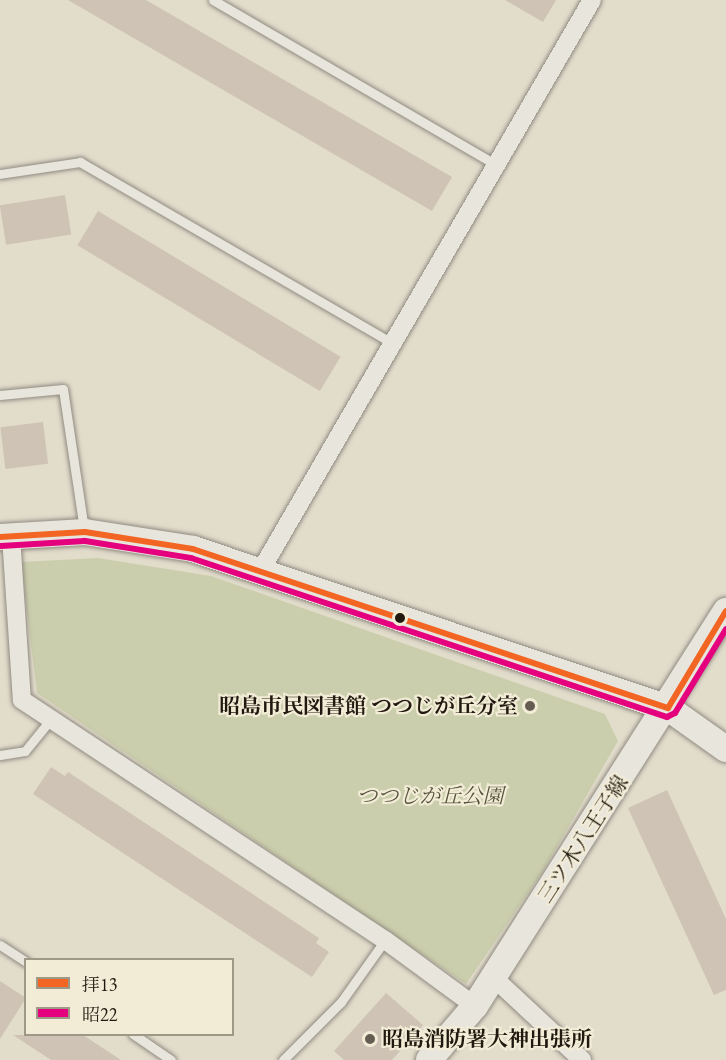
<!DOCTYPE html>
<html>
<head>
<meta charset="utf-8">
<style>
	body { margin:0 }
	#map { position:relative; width:726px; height:1060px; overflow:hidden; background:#e2dccb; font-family:"EB Garamond","Noto Serif JP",serif }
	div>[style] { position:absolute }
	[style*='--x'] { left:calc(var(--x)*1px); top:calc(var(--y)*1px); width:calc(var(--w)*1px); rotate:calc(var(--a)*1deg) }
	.green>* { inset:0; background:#cbceac }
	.building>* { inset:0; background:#cfc3b6; transform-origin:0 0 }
	.roads { filter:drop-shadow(0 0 2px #908b81) drop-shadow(0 0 2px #908b81) }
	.lane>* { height:9px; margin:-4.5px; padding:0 4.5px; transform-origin:4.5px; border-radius:4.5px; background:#e8e5dd }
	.street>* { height:18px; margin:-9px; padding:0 9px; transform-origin:9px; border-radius:9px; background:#e8e5dd }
	.secondary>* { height:26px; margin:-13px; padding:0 13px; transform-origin:13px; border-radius:13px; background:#e8e5dd }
	.bus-1>* { height:6px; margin:-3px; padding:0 3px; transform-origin:3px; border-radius:3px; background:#f26522 }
	.bus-2>* { height:6px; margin:-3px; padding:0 3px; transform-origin:3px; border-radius:3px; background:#e5007d }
	.dots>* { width:16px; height:16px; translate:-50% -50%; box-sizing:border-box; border:3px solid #f2ecd7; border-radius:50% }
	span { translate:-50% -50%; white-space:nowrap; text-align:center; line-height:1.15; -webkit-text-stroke:4.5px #f2ecd7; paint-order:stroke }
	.poi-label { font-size:21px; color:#21190f; font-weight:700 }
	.right { translate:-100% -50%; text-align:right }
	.left { translate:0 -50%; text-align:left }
	.park-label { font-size:21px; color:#56543d; font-style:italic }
	.street-label { font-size:21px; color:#21190f }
	.legend { position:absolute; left:24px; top:958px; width:210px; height:78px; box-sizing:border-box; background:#f2ecd7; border:2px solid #9e9887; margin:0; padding:8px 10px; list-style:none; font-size:18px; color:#21190f }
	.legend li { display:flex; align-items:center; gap:12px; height:30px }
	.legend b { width:30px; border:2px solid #9e9887 }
</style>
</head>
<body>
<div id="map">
	<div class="green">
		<div style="clip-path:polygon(98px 558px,211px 576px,605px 714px,618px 741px,543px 871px,466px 984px,37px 693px,21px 562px)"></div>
	</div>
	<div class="building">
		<div style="clip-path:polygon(68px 0,146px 0,452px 177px,432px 211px)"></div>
		<div style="clip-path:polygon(505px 0,556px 0,543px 22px)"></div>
		<div style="left:65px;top:195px;width:40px;height:66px;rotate:81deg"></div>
		<div style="left:98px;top:211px;width:283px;height:40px;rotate:31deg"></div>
		<div style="left:43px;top:422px;width:42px;height:43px;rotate:83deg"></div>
		<div style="clip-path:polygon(51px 767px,65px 776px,68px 772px,319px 938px,316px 943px,329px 952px,312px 977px,33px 794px)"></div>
		<div style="clip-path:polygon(667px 790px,726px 919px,726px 990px,714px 995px,628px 808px)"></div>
		<div style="clip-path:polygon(0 981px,26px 998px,0 1039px)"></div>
		<div style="clip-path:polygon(386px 993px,423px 1025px,392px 1060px,344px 1060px,334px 1051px)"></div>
		<div style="clip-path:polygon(13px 1035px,83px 1035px,121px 1060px,51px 1060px)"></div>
	</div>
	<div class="roads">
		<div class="lane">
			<div style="--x:213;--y:0;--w:326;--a:30.2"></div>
			<div style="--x:0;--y:174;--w:81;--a:-8.5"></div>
			<div style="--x:80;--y:162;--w:358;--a:30.1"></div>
			<div style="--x:0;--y:395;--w:63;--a:-5.4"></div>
			<div style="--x:63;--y:389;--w:143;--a:81.5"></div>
			<div style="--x:0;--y:755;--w:25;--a:-9"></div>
			<div style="--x:25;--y:751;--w:41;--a:-50.9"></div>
			<div style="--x:0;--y:945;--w:31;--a:33"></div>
			<div style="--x:133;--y:1034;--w:46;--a:34.4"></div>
			<div style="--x:283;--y:1060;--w:82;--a:-45"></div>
			<div style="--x:341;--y:1002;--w:76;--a:-54.6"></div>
		</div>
		<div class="street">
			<div style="--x:11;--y:536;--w:164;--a:86.2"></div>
			<div style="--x:22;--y:700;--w:435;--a:33.5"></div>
			<div style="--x:385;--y:940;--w:112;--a:36.3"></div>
			<div style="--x:261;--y:570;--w:659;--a:-59.86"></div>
			<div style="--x:493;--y:977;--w:122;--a:43"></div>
		</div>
		<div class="secondary">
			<div style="--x:0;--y:537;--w:85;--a:-3.4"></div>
			<div style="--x:85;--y:532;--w:109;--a:8.9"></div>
			<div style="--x:193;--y:549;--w:501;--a:18.51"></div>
			<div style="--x:668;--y:708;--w:71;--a:35.3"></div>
			<div style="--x:429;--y:1060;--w:71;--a:-49.6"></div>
			<div style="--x:475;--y:1006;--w:468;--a:-57.6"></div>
		</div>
	</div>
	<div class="bus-1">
		<div style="--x:0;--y:537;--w:85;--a:-3.4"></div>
		<div style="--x:85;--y:532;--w:109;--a:8.9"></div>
		<div style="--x:193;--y:549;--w:501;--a:18.51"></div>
		<div style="--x:668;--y:708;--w:113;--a:-59.1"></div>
	</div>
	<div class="bus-2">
		<div style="--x:1;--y:546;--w:84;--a:-3.4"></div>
		<div style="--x:85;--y:541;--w:107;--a:9.1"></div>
		<div style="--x:191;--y:558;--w:502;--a:18.47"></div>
		<div style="--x:667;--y:717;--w:9;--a:-27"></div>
		<div style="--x:675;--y:713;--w:98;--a:-58.7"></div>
	</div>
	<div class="dots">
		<div style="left:400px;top:618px;background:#21190f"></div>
		<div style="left:530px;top:706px;background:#655d51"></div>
		<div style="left:370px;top:1039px;background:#655d51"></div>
	</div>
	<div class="poi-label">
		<span class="right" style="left:518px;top:706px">昭島市民図書館 つつじが丘分室</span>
		<span class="left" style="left:382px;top:1039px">昭島消防署大神出張所</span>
	</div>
	<div class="park-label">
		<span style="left:430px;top:796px">つつじが丘公園</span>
	</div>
	<div class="street-label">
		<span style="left:583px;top:839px;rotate:-57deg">三ツ木八王子線</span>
	</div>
	<ul class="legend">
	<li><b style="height:8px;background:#f26522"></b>拝13</li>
	<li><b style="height:8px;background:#e5007d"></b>昭22</li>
	</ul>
</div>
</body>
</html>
